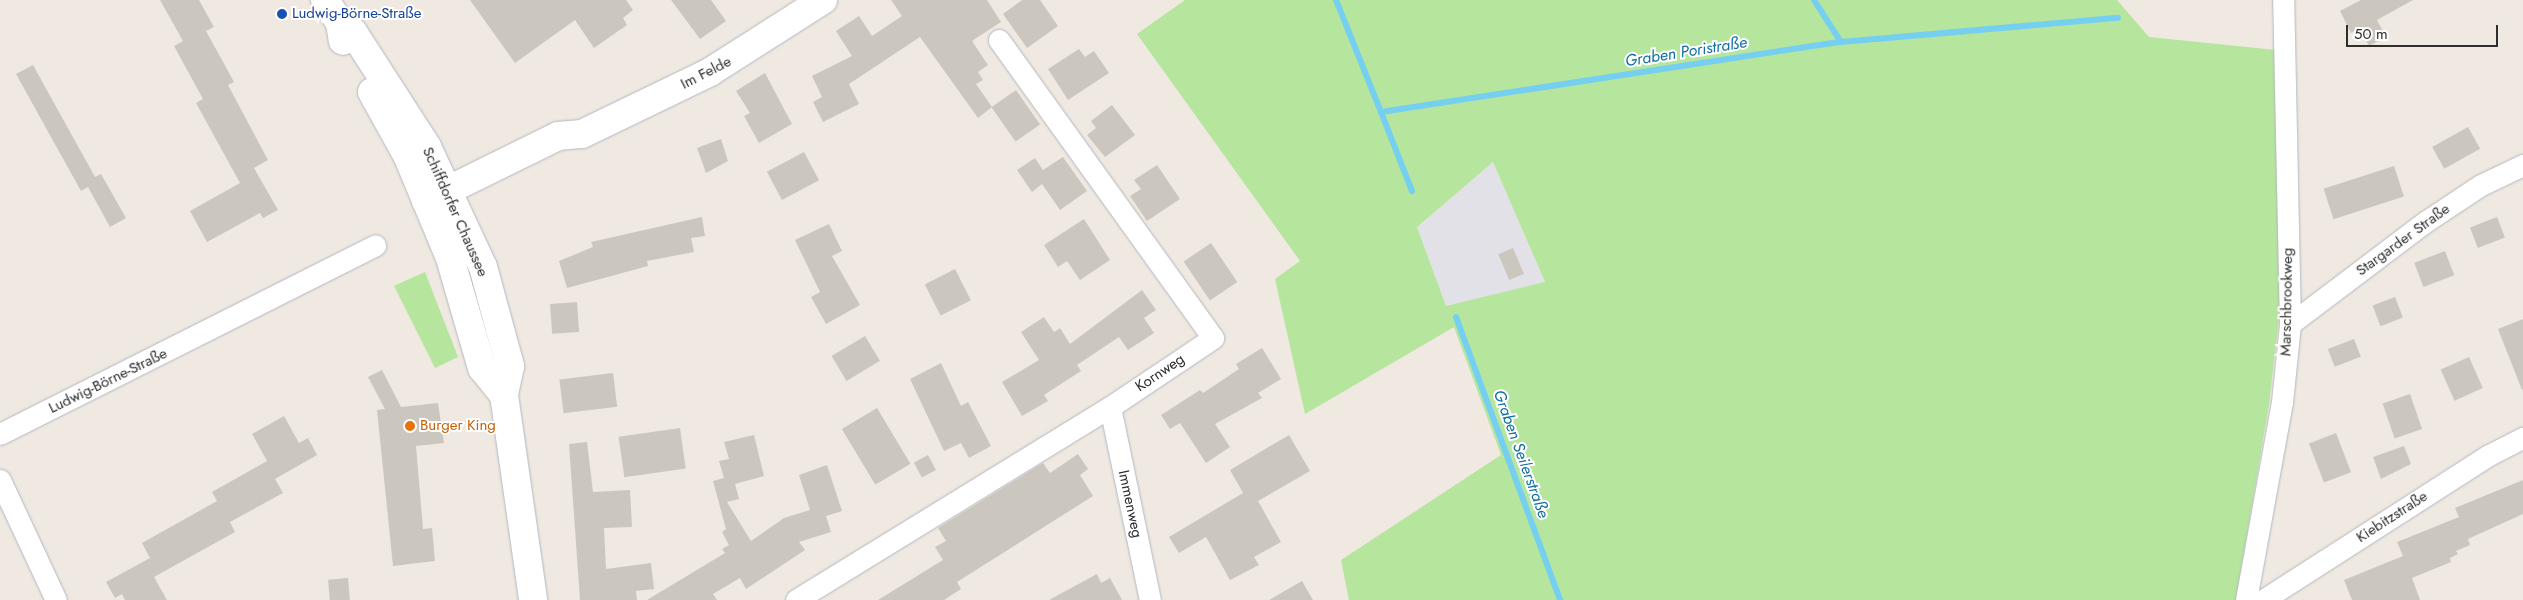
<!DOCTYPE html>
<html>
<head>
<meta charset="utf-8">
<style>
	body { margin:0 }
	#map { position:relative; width:2523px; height:600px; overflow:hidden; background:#efe9e1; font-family:Jost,sans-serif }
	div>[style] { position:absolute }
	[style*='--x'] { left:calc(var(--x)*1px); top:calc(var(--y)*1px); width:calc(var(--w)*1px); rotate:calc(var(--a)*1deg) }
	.industrial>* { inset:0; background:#e3e1e8 }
	.green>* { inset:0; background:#b6e59e }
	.stream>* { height:6px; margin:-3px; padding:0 3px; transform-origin:3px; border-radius:3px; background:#75cff0 }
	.building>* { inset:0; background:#cbc7bf; transform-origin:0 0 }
	.roads { filter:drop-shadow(0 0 1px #b4b7c1) drop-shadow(0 0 1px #b4b7c1) }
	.street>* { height:21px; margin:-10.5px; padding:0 10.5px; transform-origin:10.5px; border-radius:10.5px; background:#fff }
	.secondary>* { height:28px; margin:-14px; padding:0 14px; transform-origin:14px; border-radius:14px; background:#fff }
	.dots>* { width:14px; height:14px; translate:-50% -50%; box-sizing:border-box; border:2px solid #fff; border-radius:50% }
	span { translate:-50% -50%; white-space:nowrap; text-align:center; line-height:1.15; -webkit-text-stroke:4px #fff; paint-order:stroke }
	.transit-label { font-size:15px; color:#164399 }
	.left { translate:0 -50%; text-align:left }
	.street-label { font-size:15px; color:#2e2e2e }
	.food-label { font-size:15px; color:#c56008 }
	.water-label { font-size:16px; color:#0d6fa3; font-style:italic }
	.scale { position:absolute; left:2346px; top:25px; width:152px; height:22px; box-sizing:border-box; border:2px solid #2e2e2e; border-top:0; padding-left:6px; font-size:15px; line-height:18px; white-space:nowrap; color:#2e2e2e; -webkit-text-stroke:4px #fff; paint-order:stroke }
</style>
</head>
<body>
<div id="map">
	<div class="industrial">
		<div style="clip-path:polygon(1493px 162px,1545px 283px,1446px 306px,1417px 227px)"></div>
	</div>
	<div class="green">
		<div style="clip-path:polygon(evenodd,1185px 0,2117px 0,2149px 37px,2276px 50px,2280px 309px,2269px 404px,2236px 600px,1349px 600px,1341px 560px,1501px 455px,1454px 327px,1305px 414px,1275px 279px,1300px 261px,1137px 34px,1185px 0,1493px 162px,1545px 282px,1446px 306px,1417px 227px,1493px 162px)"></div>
		<div style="clip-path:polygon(425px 272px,458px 357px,435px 368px,394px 286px)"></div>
	</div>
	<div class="stream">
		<div style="--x:1336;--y:0;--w:121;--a:68.1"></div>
		<div style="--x:1381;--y:112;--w:465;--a:-8.7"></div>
		<div style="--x:1841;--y:42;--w:278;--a:-5"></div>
		<div style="--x:1814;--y:0;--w:50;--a:57.3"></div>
		<div style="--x:1381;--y:112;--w:85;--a:68.6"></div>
		<div style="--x:1456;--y:317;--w:302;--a:69.8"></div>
	</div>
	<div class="building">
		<div style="clip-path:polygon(160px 0,199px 0,214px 27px,206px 31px,234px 82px,228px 85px,268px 160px,254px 168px,278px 210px,263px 218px,260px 213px,207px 242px,190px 211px,240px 183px,196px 103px,203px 99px,174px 46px,183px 41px)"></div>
		<div style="clip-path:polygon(470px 0,626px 0,633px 10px,623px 18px,627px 25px,594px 48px,575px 20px,515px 63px)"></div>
		<div style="clip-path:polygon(671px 0,711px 0,726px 21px,700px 39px)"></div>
		<div style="clip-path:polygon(891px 0,987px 0,1001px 22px,972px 41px,988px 65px,978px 72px,983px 80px,976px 84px,992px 107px,978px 118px,920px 37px,849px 84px,859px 104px,823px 122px,813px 102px,822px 97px,812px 76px,852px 56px,836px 31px,859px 16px,872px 36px,902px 16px)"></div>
		<div style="clip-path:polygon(1022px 0,1040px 0,1058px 26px,1027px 48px,1003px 14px)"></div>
		<div style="clip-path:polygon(2361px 0,2413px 0,2377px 20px,2386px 37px,2369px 46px,2360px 28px,2351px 33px,2340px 11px)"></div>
		<div style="clip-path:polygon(1079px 49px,1085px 57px,1094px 51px,1109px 73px,1068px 100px,1048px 69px)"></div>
		<div style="clip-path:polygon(33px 65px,95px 177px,101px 174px,126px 218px,110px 227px,88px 187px,81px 191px,16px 74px)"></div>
		<div style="clip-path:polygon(765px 73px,792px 124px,759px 143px,744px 116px,750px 113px,736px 91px)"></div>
		<div style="left:1016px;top:90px;width:42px;height:30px;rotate:55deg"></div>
		<div style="clip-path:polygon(1112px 105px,1135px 135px,1105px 157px,1087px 135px,1096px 128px,1091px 121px)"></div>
		<div style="left:2468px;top:127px;width:25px;height:41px;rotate:61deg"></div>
		<div style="clip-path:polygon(721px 139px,728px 161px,706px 173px,697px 148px)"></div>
		<div style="left:804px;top:152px;width:32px;height:42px;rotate:62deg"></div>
		<div style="clip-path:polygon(1063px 157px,1087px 191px,1060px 210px,1042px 184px,1032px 192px,1017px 170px,1035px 158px,1043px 170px)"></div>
		<div style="clip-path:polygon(1157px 165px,1180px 199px,1147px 221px,1130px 196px,1141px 189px,1134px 180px)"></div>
		<div style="left:2394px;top:166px;width:32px;height:74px;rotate:72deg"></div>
		<div style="clip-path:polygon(702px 217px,705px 236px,691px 238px,694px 252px,647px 261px,648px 266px,567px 288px,559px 261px,593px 247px,591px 242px)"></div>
		<div style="left:2497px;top:217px;width:22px;height:29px;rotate:69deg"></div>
		<div style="clip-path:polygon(1084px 219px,1110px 260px,1080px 280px,1067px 261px,1058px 267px,1044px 245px)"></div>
		<div style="clip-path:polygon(829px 224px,842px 251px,832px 256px,860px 305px,826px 324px,811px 297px,820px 292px,795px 240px)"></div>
		<div style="left:1211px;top:243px;width:47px;height:33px;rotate:56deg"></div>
		<div style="left:1513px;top:248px;width:28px;height:16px;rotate:67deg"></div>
		<div style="left:2445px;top:251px;width:26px;height:33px;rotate:69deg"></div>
		<div style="left:955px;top:269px;width:35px;height:34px;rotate:63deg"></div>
		<div style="clip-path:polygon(1142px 290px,1156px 310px,1144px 318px,1154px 333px,1128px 350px,1119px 337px,1077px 365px,1081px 371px,1044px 395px,1048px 401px,1022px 416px,1002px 382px,1039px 360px,1021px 332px,1044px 317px,1054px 332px,1060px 328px,1070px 344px)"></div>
		<div style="left:2395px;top:297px;width:22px;height:24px;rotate:69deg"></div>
		<div style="left:577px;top:302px;width:30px;height:27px;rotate:86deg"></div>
		<div style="clip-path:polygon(2523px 319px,2523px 389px,2522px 390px,2498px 329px)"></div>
		<div style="left:865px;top:336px;width:29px;height:39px;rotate:59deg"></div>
		<div style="left:2354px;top:339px;width:19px;height:28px;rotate:69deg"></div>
		<div style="clip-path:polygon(1262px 348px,1281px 379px,1258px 393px,1262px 398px,1215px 424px,1230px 447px,1206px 463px,1180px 423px,1170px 429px,1161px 415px,1200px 390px,1203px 393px,1239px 369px,1236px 364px)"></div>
		<div style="left:2469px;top:357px;width:34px;height:31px;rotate:66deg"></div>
		<div style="clip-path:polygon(941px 363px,961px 406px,968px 402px,991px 446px,969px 458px,961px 443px,944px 451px,910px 379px)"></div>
		<div style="clip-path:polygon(382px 370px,401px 407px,438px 403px,444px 443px,416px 446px,423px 529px,432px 528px,435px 561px,393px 566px,377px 410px,385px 409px,368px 377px)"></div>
		<div style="left:613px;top:373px;width:34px;height:54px;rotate:83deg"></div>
		<div style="left:2410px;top:394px;width:37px;height:29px;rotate:71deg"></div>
		<div style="left:877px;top:408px;width:65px;height:41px;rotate:59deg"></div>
		<div style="clip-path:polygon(284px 416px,299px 443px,308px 438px,317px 455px,275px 479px,283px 493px,230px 522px,235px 532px,154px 577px,167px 600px,125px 600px,122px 594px,115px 598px,106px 582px,150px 558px,142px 543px,217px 501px,212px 492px,267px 461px,252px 434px)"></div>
		<div style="left:680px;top:428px;width:41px;height:62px;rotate:82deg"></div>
		<div style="left:2336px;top:433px;width:42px;height:29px;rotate:69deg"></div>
		<div style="clip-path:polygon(754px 435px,764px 476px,735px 484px,739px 499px,727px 502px,751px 541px,784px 518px,810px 510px,799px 475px,827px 465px,842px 511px,826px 516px,831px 532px,799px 542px,805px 550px,746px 589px,740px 578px,713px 594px,717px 600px,647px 600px,725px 553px,722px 549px,729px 545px,722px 532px,726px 529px,713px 481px,724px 478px,719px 461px,729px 459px,724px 442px)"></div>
		<div style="clip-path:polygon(1289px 435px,1310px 471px,1258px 501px,1281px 542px,1254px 557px,1259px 565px,1230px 580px,1206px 537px,1179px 553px,1169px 537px,1243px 493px,1230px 470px)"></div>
		<div style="clip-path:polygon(587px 442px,593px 492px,630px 490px,632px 527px,604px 528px,606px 569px,651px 563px,654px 589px,636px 591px,637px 600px,580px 600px,569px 444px)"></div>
		<div style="clip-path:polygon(2404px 446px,2411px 464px,2381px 479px,2373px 457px)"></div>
		<div style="clip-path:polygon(1078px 454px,1088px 469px,1080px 475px,1093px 496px,957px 582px,961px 589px,944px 600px,878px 600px,943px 560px,935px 547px,946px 541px,938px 528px,1043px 463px,1050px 473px)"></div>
		<div style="left:928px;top:455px;width:17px;height:16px;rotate:62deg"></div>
		<div style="clip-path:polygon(2523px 480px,2523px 514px,2468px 539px,2470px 545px,2456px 551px,2458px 554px,2450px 558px,2451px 562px,2412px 578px,2420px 600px,2352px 600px,2344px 580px,2403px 556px,2397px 542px,2459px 517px,2455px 508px)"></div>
		<div style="clip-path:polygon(1097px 574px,1101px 583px,1110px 578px,1122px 600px,1049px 600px)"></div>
		<div style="left:348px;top:578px;width:22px;height:20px;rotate:85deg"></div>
		<div style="clip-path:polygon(1302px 581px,1313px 600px,1269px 600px)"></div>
	</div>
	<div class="roads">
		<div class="street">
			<div style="--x:2290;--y:324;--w:169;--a:-37.1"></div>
			<div style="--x:2425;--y:222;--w:67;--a:-33.5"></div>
			<div style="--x:2481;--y:185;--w:47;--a:-25.5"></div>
			<div style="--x:1110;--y:407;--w:197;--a:78.3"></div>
			<div style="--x:0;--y:434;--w:420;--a:-26.7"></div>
			<div style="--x:0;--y:480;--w:132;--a:65"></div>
			<div style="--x:796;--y:600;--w:369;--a:-31.6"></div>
			<div style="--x:1110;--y:407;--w:124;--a:-33.8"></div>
			<div style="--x:1213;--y:338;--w:367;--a:-125.7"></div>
			<div style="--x:2246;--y:600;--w:201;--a:-79.7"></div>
			<div style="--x:2282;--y:402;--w:78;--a:-84.1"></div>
			<div style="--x:2290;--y:324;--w:324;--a:-91.2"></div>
			<div style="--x:2263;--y:600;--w:269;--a:-32.7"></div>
			<div style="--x:2489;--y:455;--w:38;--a:-27"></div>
		</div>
		<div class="secondary">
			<div style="--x:325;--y:0;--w:27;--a:57"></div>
			<div style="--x:340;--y:23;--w:18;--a:81"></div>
			<div style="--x:340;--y:23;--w:16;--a:35"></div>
			<div style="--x:353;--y:32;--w:137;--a:57.2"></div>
			<div style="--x:427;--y:147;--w:132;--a:65"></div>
			<div style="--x:483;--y:267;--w:103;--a:74.7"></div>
			<div style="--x:510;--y:366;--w:30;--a:102"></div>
			<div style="--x:504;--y:395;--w:207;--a:81.9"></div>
			<div style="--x:372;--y:92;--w:74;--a:61"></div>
			<div style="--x:408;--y:157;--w:109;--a:67.4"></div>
			<div style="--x:450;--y:258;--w:115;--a:73.8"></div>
			<div style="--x:482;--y:368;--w:35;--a:51"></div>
			<div style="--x:426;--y:201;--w:147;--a:-26.2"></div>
			<div style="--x:558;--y:136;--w:24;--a:-5"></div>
			<div style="--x:582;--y:134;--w:142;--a:-25.8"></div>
			<div style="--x:710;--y:72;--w:134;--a:-32.5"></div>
		</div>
	</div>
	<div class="dots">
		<div style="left:282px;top:14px;background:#1a4fb4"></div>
		<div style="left:410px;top:426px;background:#e8710a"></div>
	</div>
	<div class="transit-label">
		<span class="left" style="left:292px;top:14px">Ludwig-Börne-Straße</span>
	</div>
	<div class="street-label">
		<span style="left:706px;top:73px;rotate:-27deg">Im Felde</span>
		<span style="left:455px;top:212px;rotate:66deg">Schiffdorfer Chaussee</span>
		<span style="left:2403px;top:240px;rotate:-36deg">Stargarder Straße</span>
		<span style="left:2287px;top:302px;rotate:-89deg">Marschbrookweg</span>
		<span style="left:1160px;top:373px;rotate:-34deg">Kornweg</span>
		<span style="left:108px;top:381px;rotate:-26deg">Ludwig-Börne-Straße</span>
		<span style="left:1130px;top:504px;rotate:78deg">Immenweg</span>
		<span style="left:2392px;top:517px;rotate:-33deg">Kiebitzstraße</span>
	</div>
	<div class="food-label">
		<span class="left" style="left:420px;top:426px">Burger King</span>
	</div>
	<div class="water-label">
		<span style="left:1686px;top:52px;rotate:-9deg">Graben Poristraße</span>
		<span style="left:1521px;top:454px;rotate:70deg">Graben Seilerstraße</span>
	</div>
	<div class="scale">50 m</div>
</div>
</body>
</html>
